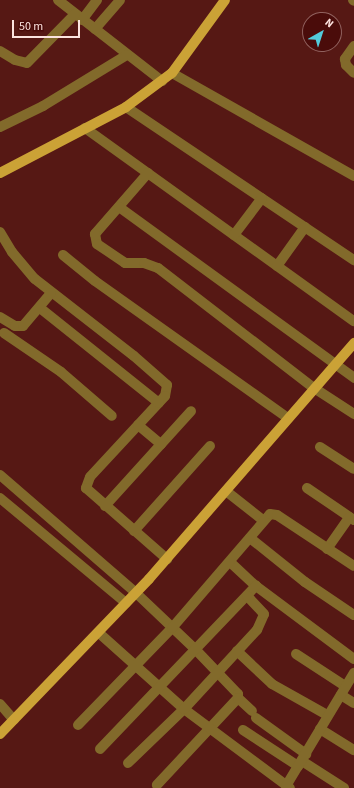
<!DOCTYPE html>
<html>
<head>
<meta charset="utf-8">
<style>
	body { margin:0 }
	#map { position:relative; width:354px; height:788px; overflow:hidden; background:#561814; font-family:"Source Sans 3",sans-serif }
	div>[style] { position:absolute }
	[style*='--x'] { left:calc(var(--x)*1px); top:calc(var(--y)*1px); width:calc(var(--w)*1px); rotate:calc(var(--a)*1deg) }
	.minor>* { height:10px; margin:-5px; padding:0 5px; transform-origin:5px; border-radius:5px; background:#826a2b }
	.major>* { height:10px; margin:-5px; padding:0 5px; transform-origin:5px; border-radius:5px; background:#cba236 }
	span { translate:-50% -50%; white-space:nowrap; text-align:center; line-height:1.15; -webkit-text-stroke:4px #4a0c0a; paint-order:stroke }
	.north { position:absolute; left:302px; top:12px; width:40px; height:40px; box-sizing:border-box; background:#4a0c0a; border:1px solid #91625f; border-radius:50%; rotate:39deg; font-size:11px; font-weight:700; line-height:16px; text-align:center; color:#fce3df }
	.north::after { content:''; display:block; margin:auto; width:14px; height:18px; background:#53cbdb; clip-path:polygon(50% 0,100% 100%,50% 72%,0 100%) }
	.scale { position:absolute; left:12px; top:20px; width:68px; height:18px; box-sizing:border-box; border:2px solid #fce3df; border-top:0; padding-left:5px; font-size:12px; line-height:14px; white-space:nowrap; color:#fce3df; -webkit-text-stroke:3px #4a0c0a; paint-order:stroke }
</style>
</head>
<body>
<div id="map">
	<div class="minor">
		<div style="--x:58;--y:0;--w:132;--a:37.9"></div>
		<div style="--x:353;--y:0;--w:1;--a:45"></div>
		<div style="--x:82;--y:20;--w:25;--a:-53"></div>
		<div style="--x:95;--y:29;--w:38;--a:-49"></div>
		<div style="--x:354;--y:46;--w:16;--a:125"></div>
		<div style="--x:345;--y:59;--w:6;--a:81"></div>
		<div style="--x:346;--y:65;--w:11;--a:45"></div>
		<div style="--x:0;--y:51;--w:17;--a:31"></div>
		<div style="--x:15;--y:60;--w:12;--a:14"></div>
		<div style="--x:27;--y:63;--w:69;--a:-45.6"></div>
		<div style="--x:172;--y:73;--w:209;--a:29.5"></div>
		<div style="--x:126;--y:107;--w:275;--a:33.9"></div>
		<div style="--x:0;--y:127;--w:48;--a:-26"></div>
		<div style="--x:43;--y:106;--w:98;--a:-31.3"></div>
		<div style="--x:85;--y:128;--w:331;--a:35.7"></div>
		<div style="--x:148;--y:173;--w:81;--a:131"></div>
		<div style="--x:95;--y:234;--w:10;--a:79"></div>
		<div style="--x:97;--y:244;--w:34;--a:34"></div>
		<div style="--x:125;--y:263;--w:19;--a:0"></div>
		<div style="--x:144;--y:263;--w:15;--a:20"></div>
		<div style="--x:158;--y:268;--w:197;--a:37.6"></div>
		<div style="--x:314;--y:388;--w:48;--a:33"></div>
		<div style="--x:119;--y:207;--w:291;--a:36"></div>
		<div style="--x:0;--y:232;--w:23;--a:59"></div>
		<div style="--x:12;--y:252;--w:35;--a:50"></div>
		<div style="--x:35;--y:279;--w:125;--a:37.9"></div>
		<div style="--x:134;--y:356;--w:44;--a:41.3"></div>
		<div style="--x:167;--y:385;--w:11;--a:100"></div>
		<div style="--x:165;--y:396;--w:110;--a:132.8"></div>
		<div style="--x:90;--y:477;--w:12;--a:110"></div>
		<div style="--x:86;--y:488;--w:108;--a:41.2"></div>
		<div style="--x:234;--y:235;--w:46;--a:-52.9"></div>
		<div style="--x:63;--y:255;--w:41;--a:39.1"></div>
		<div style="--x:95;--y:281;--w:237;--a:35.4"></div>
		<div style="--x:277;--y:266;--w:48;--a:-54.3"></div>
		<div style="--x:40;--y:308;--w:152;--a:38.6"></div>
		<div style="--x:0;--y:317;--w:17;--a:31"></div>
		<div style="--x:15;--y:326;--w:8;--a:0"></div>
		<div style="--x:23;--y:326;--w:43;--a:-49.7"></div>
		<div style="--x:4;--y:333;--w:69;--a:34.4"></div>
		<div style="--x:61;--y:372;--w:67;--a:40.8"></div>
		<div style="--x:138;--y:425;--w:30;--a:40"></div>
		<div style="--x:320;--y:447;--w:40;--a:32.9"></div>
		<div style="--x:0;--y:475;--w:179;--a:40.9"></div>
		<div style="--x:135;--y:592;--w:84;--a:43.6"></div>
		<div style="--x:196;--y:650;--w:61;--a:46.3"></div>
		<div style="--x:238;--y:694;--w:4;--a:90"></div>
		<div style="--x:238;--y:698;--w:119;--a:133"></div>
		<div style="--x:307;--y:488;--w:57;--a:34.2"></div>
		<div style="--x:226;--y:491;--w:48;--a:38.3"></div>
		<div style="--x:0;--y:498;--w:164;--a:39.8"></div>
		<div style="--x:105;--y:506;--w:128;--a:-47.8"></div>
		<div style="--x:134;--y:531;--w:114;--a:-48.2"></div>
		<div style="--x:250;--y:538;--w:70;--a:38.7"></div>
		<div style="--x:305;--y:582;--w:59;--a:34"></div>
		<div style="--x:327;--y:549;--w:39;--a:-55"></div>
		<div style="--x:230;--y:562;--w:35;--a:43"></div>
		<div style="--x:256;--y:586;--w:122;--a:36.7"></div>
		<div style="--x:99;--y:633;--w:114;--a:41.8"></div>
		<div style="--x:184;--y:709;--w:132;--a:36.7"></div>
		<div style="--x:237;--y:651;--w:48;--a:43.3"></div>
		<div style="--x:272;--y:684;--w:63;--a:29.4"></div>
		<div style="--x:296;--y:654;--w:59;--a:33.1"></div>
		<div style="--x:341;--y:695;--w:15;--a:32"></div>
		<div style="--x:238;--y:698;--w:19;--a:43"></div>
		<div style="--x:0;--y:704;--w:21;--a:49"></div>
		<div style="--x:256;--y:718;--w:62;--a:35.8"></div>
		<div style="--x:78;--y:725;--w:135;--a:-45.9"></div>
		<div style="--x:172;--y:628;--w:150;--a:-49.3"></div>
		<div style="--x:270;--y:514;--w:7;--a:8"></div>
		<div style="--x:277;--y:515;--w:92;--a:33.5"></div>
		<div style="--x:320;--y:729;--w:40;--a:32"></div>
		<div style="--x:243;--y:730;--w:66;--a:33.2"></div>
		<div style="--x:100;--y:749;--w:226;--a:-46.3"></div>
		<div style="--x:302;--y:761;--w:50;--a:32.7"></div>
		<div style="--x:128;--y:763;--w:78;--a:-44"></div>
		<div style="--x:184;--y:709;--w:108;--a:-47.3"></div>
		<div style="--x:257;--y:630;--w:17;--a:-66"></div>
		<div style="--x:264;--y:614;--w:25;--a:-133"></div>
		<div style="--x:286;--y:786;--w:132;--a:-59"></div>
	</div>
	<div class="major">
		<div style="--x:0;--y:173;--w:142;--a:-27.6"></div>
		<div style="--x:126;--y:107;--w:57;--a:-36.5"></div>
		<div style="--x:172;--y:73;--w:90;--a:-54"></div>
		<div style="--x:0;--y:734;--w:215;--a:-46.1"></div>
		<div style="--x:149;--y:579;--w:313;--a:-49"></div>
	</div>
	<div class="north">N</div>
	<div class="scale">50 m</div>
</div>
</body>
</html>
